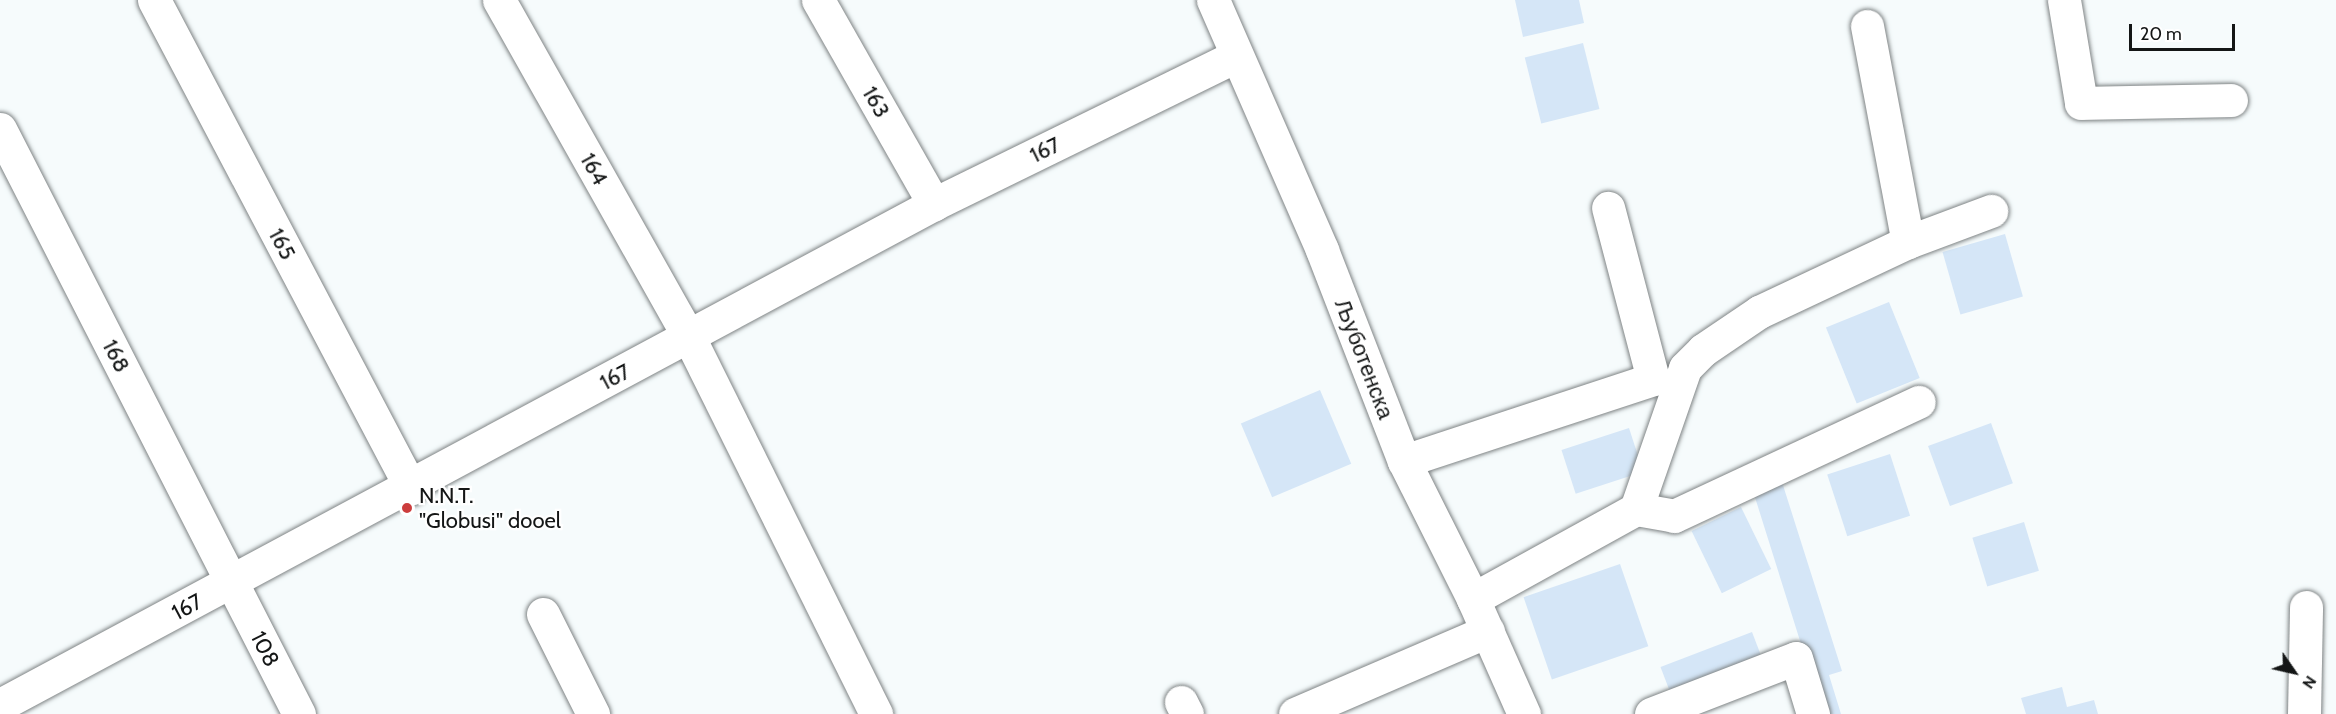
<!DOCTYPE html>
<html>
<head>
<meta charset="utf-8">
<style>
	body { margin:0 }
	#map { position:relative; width:2336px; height:714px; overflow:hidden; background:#f6fbfc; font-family:Cabin,sans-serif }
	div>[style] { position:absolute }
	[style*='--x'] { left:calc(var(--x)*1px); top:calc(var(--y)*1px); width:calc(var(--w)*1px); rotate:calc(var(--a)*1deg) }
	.building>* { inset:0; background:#d5e6f7; transform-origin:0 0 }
	.roads { filter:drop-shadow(0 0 2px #7f8485) drop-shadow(0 0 2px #7f8485) }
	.street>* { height:33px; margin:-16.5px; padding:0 16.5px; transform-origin:16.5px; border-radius:16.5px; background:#fff }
	.secondary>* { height:33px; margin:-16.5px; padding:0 16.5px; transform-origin:16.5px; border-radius:16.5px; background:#fff }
	.dots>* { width:16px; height:16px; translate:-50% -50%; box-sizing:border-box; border:3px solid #fff; border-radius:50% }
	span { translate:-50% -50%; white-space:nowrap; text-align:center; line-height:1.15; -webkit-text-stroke:4.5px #fff; paint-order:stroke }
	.street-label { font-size:22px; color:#141616 }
	.poi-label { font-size:22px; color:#141616 }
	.left { translate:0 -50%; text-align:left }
	.north { position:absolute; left:2264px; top:642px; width:60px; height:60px; -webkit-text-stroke:4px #fff; paint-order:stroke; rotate:124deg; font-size:16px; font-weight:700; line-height:24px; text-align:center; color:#141616 }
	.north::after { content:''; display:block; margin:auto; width:21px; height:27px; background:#141616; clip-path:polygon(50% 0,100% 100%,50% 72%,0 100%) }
	.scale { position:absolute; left:2129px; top:24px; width:106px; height:27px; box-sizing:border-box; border:3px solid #141616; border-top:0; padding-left:8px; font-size:18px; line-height:21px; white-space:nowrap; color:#141616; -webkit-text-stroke:4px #fff; paint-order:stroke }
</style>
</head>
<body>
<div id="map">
	<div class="building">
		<div style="clip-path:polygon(1515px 0,1579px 0,1584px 23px,1523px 37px)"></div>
		<div style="left:1583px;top:43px;width:68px;height:60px;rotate:76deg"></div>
		<div style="left:2005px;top:234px;width:65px;height:65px;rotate:74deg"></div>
		<div style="left:1889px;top:302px;width:82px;height:68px;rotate:68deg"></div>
		<div style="left:1320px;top:390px;width:80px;height:86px;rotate:67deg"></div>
		<div style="left:1991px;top:423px;width:64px;height:67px;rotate:70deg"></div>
		<div style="left:1629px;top:428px;width:46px;height:71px;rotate:72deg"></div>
		<div style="left:1890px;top:454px;width:65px;height:66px;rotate:72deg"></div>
		<div style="clip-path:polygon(1782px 482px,1842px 671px,1829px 675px,1841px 714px,1823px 714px,1753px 491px)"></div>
		<div style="left:1741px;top:507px;width:69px;height:55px;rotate:64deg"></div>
		<div style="left:2024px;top:522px;width:51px;height:54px;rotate:73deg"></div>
		<div style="left:1620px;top:564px;width:87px;height:102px;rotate:71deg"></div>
		<div style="left:1752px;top:632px;width:28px;height:98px;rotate:69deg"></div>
		<div style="clip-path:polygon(2062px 687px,2067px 707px,2094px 700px,2098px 714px,2026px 714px,2021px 698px)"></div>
	</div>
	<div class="roads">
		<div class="street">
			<div style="--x:154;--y:0;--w:552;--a:62.23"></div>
			<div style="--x:499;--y:0;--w:387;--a:60.6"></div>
			<div style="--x:689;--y:337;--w:421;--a:63.6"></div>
			<div style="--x:818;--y:0;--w:235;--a:60.4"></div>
			<div style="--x:2064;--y:0;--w:104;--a:80.6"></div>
			<div style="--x:2081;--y:103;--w:150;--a:-1.1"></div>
			<div style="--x:1867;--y:26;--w:220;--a:79.3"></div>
			<div style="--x:1404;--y:461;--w:262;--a:-18.2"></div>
			<div style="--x:1653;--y:379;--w:177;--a:-104.7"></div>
			<div style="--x:1636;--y:509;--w:149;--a:-70.8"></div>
			<div style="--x:1685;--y:368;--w:25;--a:-45"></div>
			<div style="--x:1703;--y:350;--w:68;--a:-34.2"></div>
			<div style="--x:1759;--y:312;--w:165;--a:-25.2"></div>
			<div style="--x:1908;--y:242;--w:89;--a:-20.5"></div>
			<div style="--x:1473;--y:599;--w:186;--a:-28.9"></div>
			<div style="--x:1636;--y:509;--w:39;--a:10"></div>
			<div style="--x:1674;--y:516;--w:270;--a:-25"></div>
			<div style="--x:543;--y:614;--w:112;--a:63.4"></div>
			<div style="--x:1181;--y:702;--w:13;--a:63"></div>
			<div style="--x:1295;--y:714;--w:210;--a:-23.3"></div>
			<div style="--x:1651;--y:714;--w:155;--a:-21.1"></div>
			<div style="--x:1796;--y:658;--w:59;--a:73.1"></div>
			<div style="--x:2304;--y:714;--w:107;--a:-88.9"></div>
		</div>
		<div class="secondary">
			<div style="--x:1213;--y:0;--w:273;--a:66.4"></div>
			<div style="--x:1322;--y:250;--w:226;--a:68.8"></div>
			<div style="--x:1404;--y:461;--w:154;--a:63.4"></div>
			<div style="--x:1473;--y:599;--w:126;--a:66.1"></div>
			<div style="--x:0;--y:129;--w:657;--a:62.93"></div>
			<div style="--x:0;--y:705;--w:1060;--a:-28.21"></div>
			<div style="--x:934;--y:204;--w:334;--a:-26.1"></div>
		</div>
	</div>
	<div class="dots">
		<div style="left:407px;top:508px;background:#cc3d3d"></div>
	</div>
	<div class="street-label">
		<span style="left:876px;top:102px;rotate:60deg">163</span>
		<span style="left:1045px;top:150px;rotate:-26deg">167</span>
		<span style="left:594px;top:169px;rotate:61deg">164</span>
		<span style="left:282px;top:244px;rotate:62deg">165</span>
		<span style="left:116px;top:356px;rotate:63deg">168</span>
		<span style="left:1364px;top:359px;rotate:69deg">Љуботенска</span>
		<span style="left:615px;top:377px;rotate:-28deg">167</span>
		<span style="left:187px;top:607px;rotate:-28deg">167</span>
		<span style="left:265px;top:649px;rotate:63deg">108</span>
	</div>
	<div class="poi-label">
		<span class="left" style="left:419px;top:508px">N.N.T.<br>"Globusi" dooel</span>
	</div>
	<div class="north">N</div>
	<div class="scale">20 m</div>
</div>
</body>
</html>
